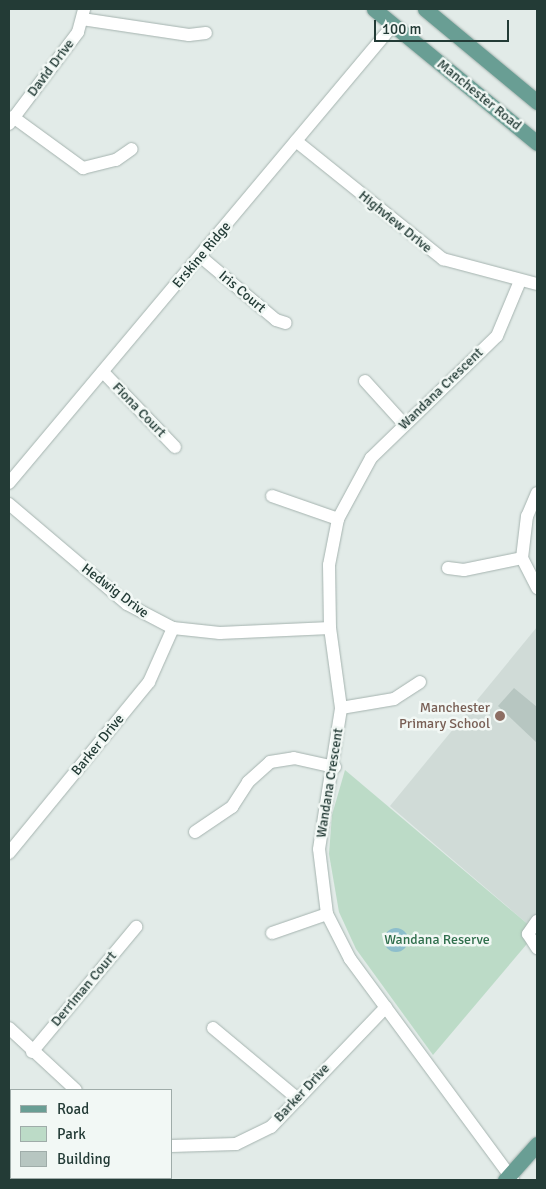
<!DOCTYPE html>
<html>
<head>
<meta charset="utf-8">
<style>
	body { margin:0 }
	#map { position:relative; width:546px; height:1189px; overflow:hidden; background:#e2ebe8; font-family:Signika,sans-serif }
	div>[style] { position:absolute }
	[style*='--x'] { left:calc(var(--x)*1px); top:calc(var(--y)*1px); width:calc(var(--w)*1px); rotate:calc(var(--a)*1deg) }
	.built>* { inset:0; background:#d0dbd7 }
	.green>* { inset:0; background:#bcdbc7 }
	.water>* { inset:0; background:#8dbecc }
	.round { border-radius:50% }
	.building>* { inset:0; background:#b7c6c1 }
	.roads { filter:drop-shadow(0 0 1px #a5b3af) drop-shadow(0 0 1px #a5b3af) }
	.minor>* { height:12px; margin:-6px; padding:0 6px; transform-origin:6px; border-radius:6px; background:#fff }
	.major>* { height:15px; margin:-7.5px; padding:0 7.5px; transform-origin:7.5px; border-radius:7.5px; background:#699e94 }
	.dots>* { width:14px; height:14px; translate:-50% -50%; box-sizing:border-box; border:2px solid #f2f8f5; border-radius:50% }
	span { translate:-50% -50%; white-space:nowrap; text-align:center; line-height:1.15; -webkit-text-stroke:5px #f2f8f5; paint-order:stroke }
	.street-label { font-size:14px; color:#233b36 }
	.education-label { font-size:14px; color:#785e54 }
	.right { translate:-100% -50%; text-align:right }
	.park-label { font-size:14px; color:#306f4d }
	.frame { position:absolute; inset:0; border:10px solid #233b36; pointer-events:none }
	.legend { position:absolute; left:10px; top:1089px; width:162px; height:90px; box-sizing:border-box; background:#f2f8f5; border:1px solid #9faca9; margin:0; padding:6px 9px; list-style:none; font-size:15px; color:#233b36 }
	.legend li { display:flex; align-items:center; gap:10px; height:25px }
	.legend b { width:25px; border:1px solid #9faca9 }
	.scale { position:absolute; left:374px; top:20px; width:135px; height:22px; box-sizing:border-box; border:2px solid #233b36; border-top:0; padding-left:6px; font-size:15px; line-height:18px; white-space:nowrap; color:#233b36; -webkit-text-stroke:4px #f2f8f5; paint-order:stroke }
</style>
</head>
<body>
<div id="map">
	<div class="built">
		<div style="clip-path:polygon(537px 627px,537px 932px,390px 806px)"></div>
	</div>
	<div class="green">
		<div style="clip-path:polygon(345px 770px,537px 932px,433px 1055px,356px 949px,339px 912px,329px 854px,332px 815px)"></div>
	</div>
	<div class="water">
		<div class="round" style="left:384px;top:928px;width:24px;height:24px"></div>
	</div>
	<div class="building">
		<div style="clip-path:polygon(514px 688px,537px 707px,537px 743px,498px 706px)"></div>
	</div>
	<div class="roads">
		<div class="minor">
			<div style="--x:82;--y:19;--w:108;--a:8.5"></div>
			<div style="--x:189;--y:35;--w:17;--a:-7"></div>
			<div style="--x:13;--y:117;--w:87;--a:36.1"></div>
			<div style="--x:83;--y:168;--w:34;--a:-14"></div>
			<div style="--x:116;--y:160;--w:19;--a:-35"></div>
			<div style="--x:9;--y:124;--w:115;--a:-53.1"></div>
			<div style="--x:78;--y:32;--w:24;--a:-75"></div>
			<div style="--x:296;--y:141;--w:189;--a:38.8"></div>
			<div style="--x:443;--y:259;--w:97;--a:14.9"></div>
			<div style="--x:201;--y:257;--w:98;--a:40"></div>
			<div style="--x:276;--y:320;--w:10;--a:17"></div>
			<div style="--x:103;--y:372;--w:104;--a:46.2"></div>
			<div style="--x:365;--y:381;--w:58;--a:47.8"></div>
			<div style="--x:9;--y:483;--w:598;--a:-50.02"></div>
			<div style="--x:537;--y:493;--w:25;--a:113"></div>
			<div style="--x:527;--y:516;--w:42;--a:96.8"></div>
			<div style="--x:522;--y:558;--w:34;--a:63"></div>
			<div style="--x:272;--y:496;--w:70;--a:19.2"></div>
			<div style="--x:9;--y:504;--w:155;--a:40.3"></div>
			<div style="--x:127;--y:604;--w:52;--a:27.6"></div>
			<div style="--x:173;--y:628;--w:47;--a:6.1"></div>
			<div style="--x:220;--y:633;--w:110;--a:-2.6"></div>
			<div style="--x:448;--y:568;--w:16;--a:7"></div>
			<div style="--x:464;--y:570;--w:59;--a:-11.7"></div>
			<div style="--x:341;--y:708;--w:54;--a:-9.6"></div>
			<div style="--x:394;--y:699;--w:31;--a:-33"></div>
			<div style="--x:195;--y:832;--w:45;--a:-34"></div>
			<div style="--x:232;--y:807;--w:30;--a:-57"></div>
			<div style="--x:248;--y:782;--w:30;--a:-42"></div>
			<div style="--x:270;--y:762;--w:24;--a:-9"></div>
			<div style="--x:294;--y:758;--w:42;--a:12.4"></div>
			<div style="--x:9;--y:853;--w:221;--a:-50.7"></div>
			<div style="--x:149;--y:682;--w:59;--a:-66"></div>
			<div style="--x:537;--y:921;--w:16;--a:125"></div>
			<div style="--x:528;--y:934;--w:17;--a:57"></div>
			<div style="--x:272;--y:933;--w:58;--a:-19.1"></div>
			<div style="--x:9;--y:1028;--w:91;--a:42.8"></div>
			<div style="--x:213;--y:1028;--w:111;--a:39.9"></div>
			<div style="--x:32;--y:1052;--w:163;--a:-50.2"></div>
			<div style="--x:171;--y:1146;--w:65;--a:-1.8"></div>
			<div style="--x:236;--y:1144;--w:39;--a:-26"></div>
			<div style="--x:271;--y:1127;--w:166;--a:-46.2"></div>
			<div style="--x:513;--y:1180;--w:275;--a:-126.4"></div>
			<div style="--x:350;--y:959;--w:51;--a:-117.1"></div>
			<div style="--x:327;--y:914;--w:65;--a:-97"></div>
			<div style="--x:319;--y:849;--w:143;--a:-81.1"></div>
			<div style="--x:341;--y:708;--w:81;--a:-97.8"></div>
			<div style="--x:330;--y:628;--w:63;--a:-90.9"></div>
			<div style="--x:329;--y:565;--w:47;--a:-78.9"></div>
			<div style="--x:338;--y:519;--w:69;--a:-61.6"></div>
			<div style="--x:371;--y:458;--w:175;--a:-44.1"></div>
			<div style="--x:497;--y:336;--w:60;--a:-67.3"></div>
		</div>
		<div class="major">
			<div style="--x:374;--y:9;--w:211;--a:39.4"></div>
			<div style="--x:425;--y:9;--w:146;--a:39.7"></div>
			<div style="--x:505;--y:1180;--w:48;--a:-48.4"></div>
		</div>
	</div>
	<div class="dots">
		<div style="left:500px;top:716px;background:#8d6e63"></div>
	</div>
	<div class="street-label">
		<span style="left:51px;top:68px;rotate:-53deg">David Drive</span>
		<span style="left:479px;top:95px;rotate:39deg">Manchester Road</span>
		<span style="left:395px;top:222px;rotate:39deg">Highview Drive</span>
		<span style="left:202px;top:255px;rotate:-50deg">Erskine Ridge</span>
		<span style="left:242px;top:292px;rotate:40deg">Iris Court</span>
		<span style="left:441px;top:389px;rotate:-44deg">Wandana Crescent</span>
		<span style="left:139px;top:410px;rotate:46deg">Fiona Court</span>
		<span style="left:115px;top:591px;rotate:37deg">Hedwig Drive</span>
		<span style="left:98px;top:745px;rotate:-51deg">Barker Drive</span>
		<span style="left:330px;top:783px;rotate:-81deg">Wandana Crescent</span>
		<span style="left:84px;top:989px;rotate:-50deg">Derriman Court</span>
		<span style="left:302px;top:1093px;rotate:-47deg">Barker Drive</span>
	</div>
	<div class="education-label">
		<span class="right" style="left:490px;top:716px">Manchester<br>Primary School</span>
	</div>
	<div class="park-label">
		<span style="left:437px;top:940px">Wandana Reserve</span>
	</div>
	<div class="frame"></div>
	<ul class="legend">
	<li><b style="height:6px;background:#699e94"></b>Road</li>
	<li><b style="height:14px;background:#bcdbc7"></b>Park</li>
	<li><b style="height:14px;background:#b7c6c1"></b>Building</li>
	</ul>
	<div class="scale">100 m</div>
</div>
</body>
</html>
